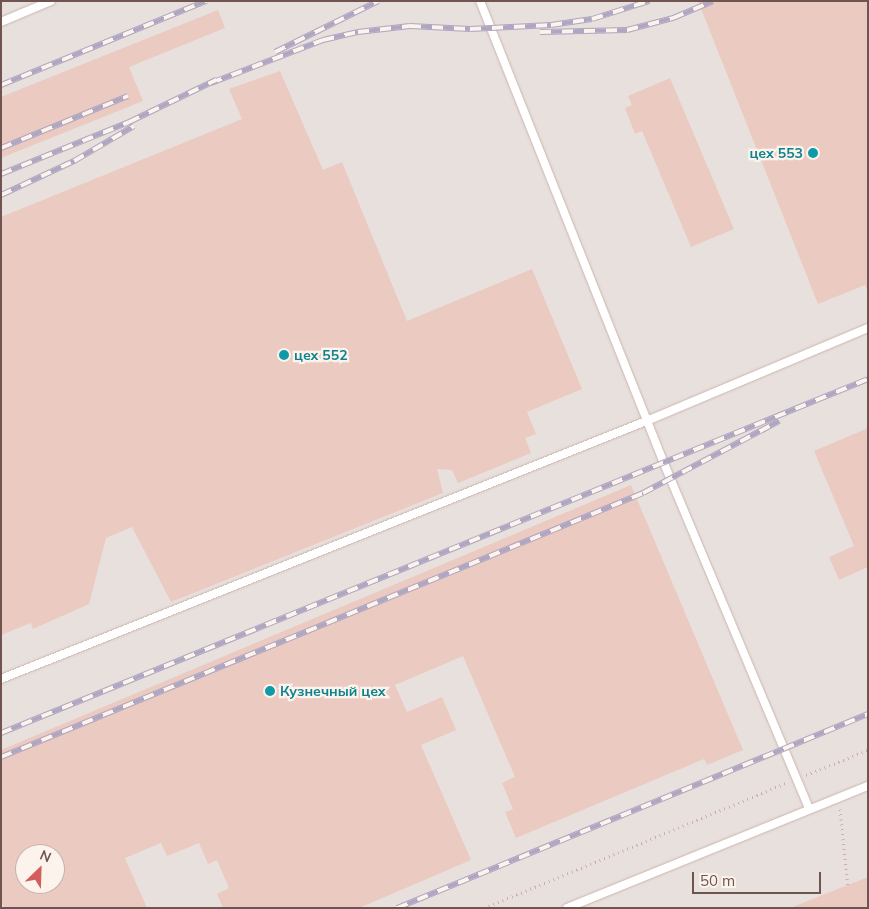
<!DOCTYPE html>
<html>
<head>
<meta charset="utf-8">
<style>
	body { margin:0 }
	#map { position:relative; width:869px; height:909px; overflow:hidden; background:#f9eee7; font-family:Mulish,sans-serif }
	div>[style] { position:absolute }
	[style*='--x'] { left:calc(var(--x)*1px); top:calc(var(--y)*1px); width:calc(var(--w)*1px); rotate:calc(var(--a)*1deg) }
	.industrial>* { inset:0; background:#e8e0dd }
	.building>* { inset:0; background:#ebcac2 }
	.path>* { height:3px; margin-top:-1.5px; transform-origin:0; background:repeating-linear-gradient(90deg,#d0ada5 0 1px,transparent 0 5px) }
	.roads { filter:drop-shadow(0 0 1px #c9b5ae) drop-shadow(0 0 1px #c9b5ae) }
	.lane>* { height:8px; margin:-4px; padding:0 4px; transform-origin:4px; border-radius:4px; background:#fff }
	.rail>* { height:5.5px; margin-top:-2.75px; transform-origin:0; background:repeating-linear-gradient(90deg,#fcf3ec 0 11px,#afa7c1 0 22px); box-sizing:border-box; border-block:1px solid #afa7c1 }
	.dots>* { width:14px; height:14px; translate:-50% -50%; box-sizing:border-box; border:2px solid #fcf3ec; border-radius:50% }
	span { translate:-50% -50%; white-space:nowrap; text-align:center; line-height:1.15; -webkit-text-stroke:4.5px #fcf3ec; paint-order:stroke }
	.culture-label { font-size:14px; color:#0d838f; font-weight:700 }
	.right { translate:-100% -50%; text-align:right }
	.left { translate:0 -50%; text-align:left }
	.frame { position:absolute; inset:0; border:2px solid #6f544f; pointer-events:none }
	.north { position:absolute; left:15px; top:844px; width:50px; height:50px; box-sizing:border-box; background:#fcf3ec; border:1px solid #c4b3ad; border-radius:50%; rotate:24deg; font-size:14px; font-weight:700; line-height:20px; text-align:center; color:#6f544f }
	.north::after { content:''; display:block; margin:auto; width:18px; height:22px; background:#d35e5c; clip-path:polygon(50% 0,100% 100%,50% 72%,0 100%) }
	.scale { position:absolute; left:692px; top:872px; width:129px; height:22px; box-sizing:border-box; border:2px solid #6f544f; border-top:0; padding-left:6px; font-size:15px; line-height:18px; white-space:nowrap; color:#6f544f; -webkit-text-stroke:4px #fcf3ec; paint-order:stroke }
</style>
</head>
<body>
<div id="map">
	<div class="industrial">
		<div style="clip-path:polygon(evenodd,1px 1px,868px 1px,868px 908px,1px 908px,1px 1px,25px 854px,55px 854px,55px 884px,25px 884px,25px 854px)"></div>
	</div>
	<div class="building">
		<div style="clip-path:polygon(698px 1px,868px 1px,868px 292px,865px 285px,818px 304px)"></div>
		<div style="clip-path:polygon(218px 10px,225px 28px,129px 67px,143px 101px,1px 158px,1px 97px)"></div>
		<div style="clip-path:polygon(280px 71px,323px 170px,342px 162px,407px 321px,532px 269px,582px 389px,527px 412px,536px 434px,525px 438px,531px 453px,458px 483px,452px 470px,437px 469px,443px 493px,171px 602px,132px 527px,106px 538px,89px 604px,33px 629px,31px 623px,1px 635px,1px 217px,242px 119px,229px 89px)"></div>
		<div style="clip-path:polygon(670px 78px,734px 229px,691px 247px,642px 131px,635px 134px,625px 108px,632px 105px,628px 96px)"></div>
		<div style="clip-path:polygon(868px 428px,868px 567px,839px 580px,829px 557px,854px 546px,814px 451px)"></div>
		<div style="clip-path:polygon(evenodd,631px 485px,743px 750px,707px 765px,704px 759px,516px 838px,505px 812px,513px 809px,502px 783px,515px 777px,463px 656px,395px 685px,407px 712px,442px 697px,456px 730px,421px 745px,471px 860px,359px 908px,223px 908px,217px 894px,229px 888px,217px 860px,208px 864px,199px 843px,167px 856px,161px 843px,125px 858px,147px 908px,4px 908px,1px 901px,1px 750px,631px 485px,25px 854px,55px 854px,55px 884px,25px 884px,25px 854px)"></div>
		<div style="clip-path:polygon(868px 877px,868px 908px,790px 908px)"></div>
	</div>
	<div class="path">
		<div style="--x:806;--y:775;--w:67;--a:-22"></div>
		<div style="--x:840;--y:809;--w:79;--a:84.2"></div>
		<div style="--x:484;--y:908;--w:327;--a:-22.5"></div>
	</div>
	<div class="roads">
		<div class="lane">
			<div style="--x:480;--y:1;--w:495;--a:68.3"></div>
			<div style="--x:663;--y:461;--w:377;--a:67.2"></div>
			<div style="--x:1;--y:22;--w:54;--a:-22.8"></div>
			<div style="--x:1;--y:679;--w:698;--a:-21.79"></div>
			<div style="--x:649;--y:420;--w:238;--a:-22.8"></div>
			<div style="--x:567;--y:908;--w:325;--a:-22.1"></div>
		</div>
	</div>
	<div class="rail">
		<div style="--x:540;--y:32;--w:87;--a:-1.3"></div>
		<div style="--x:627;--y:30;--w:48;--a:-14.6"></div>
		<div style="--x:673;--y:18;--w:43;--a:-23"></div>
		<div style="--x:275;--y:52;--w:115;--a:-26.3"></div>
		<div style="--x:211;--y:83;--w:120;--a:-21"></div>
		<div style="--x:323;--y:40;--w:36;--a:-13"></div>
		<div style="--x:358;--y:32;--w:52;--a:-6.6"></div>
		<div style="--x:410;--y:26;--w:60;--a:2.9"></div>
		<div style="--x:470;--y:29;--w:81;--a:-2.8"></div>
		<div style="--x:551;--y:25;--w:41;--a:-8.3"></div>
		<div style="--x:592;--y:19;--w:60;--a:-17.5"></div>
		<div style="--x:1;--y:85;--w:222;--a:-22.3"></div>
		<div style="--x:1;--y:148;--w:137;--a:-22.3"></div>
		<div style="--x:1;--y:174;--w:138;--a:-22.1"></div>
		<div style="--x:129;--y:122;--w:97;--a:-25.8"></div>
		<div style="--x:1;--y:195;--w:81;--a:-25"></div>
		<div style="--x:74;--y:161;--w:69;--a:-30.3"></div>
		<div style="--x:1;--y:733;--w:936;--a:-22.21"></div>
		<div style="--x:1;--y:757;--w:694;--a:-22.35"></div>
		<div style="--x:643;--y:493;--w:154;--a:-27.9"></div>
		<div style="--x:397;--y:908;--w:509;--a:-22.39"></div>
	</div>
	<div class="dots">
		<div style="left:813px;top:153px;background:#0f9aa8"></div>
		<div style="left:284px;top:355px;background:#0f9aa8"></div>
		<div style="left:270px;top:691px;background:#0f9aa8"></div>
	</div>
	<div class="culture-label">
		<span class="right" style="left:803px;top:153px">цех 553</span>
		<span class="left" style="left:294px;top:355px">цех 552</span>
		<span class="left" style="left:280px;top:691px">Кузнечный цех</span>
	</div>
	<div class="frame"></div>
	<div class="north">N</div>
	<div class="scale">50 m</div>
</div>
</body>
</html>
